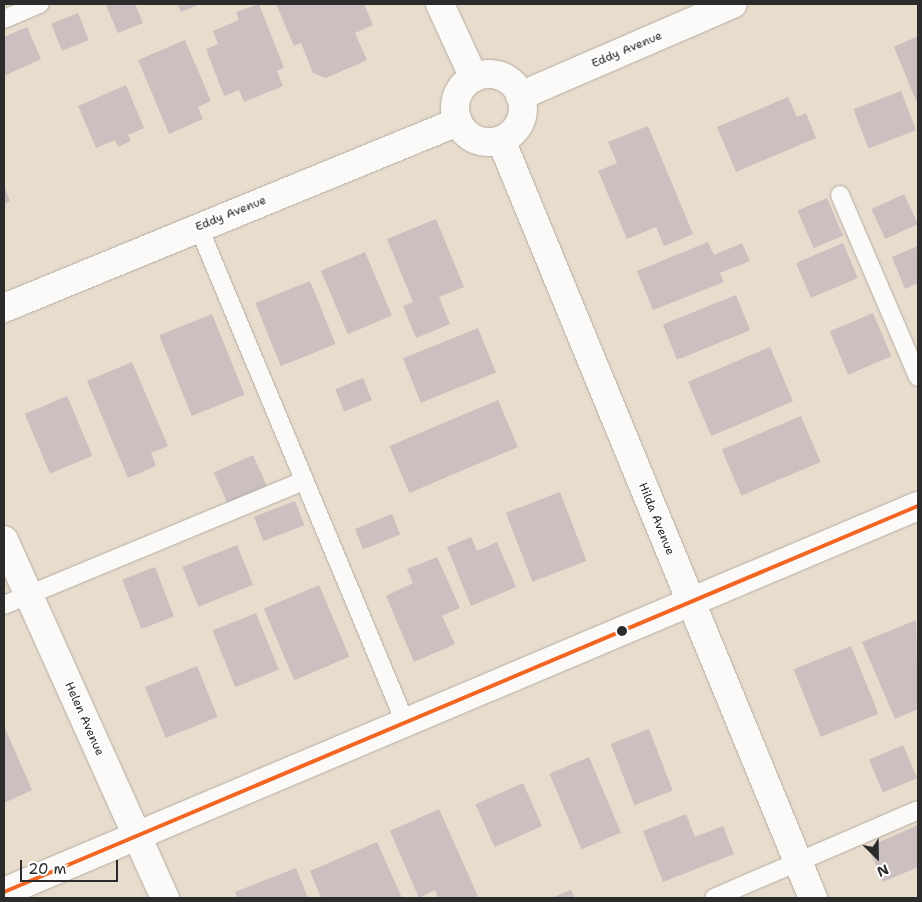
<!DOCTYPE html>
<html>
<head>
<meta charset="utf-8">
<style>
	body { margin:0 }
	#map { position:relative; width:922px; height:902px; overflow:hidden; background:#e8ddcd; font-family:"Shantell Sans",sans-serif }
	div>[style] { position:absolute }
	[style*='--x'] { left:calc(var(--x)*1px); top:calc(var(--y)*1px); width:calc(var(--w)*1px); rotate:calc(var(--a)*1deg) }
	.building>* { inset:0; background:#cbbfc0; transform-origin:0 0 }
	.roads { filter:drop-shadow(0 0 1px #b3aca2) drop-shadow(0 0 1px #b3aca2) }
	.service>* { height:18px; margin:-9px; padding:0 9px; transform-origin:9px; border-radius:9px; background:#fcfaf8 }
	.minor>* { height:28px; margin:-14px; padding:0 14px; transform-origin:14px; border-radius:14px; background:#fcfaf8 }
	.minor>.ring { margin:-14px; padding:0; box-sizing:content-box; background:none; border:28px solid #fcfaf8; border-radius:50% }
	.trunk>* { height:28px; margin:-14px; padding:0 14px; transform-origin:14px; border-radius:14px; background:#fcfaf8 }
	.bus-1>* { height:4px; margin:-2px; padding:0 2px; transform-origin:2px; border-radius:2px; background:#f26522 }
	.dots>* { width:14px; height:14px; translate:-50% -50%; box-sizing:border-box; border:2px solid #fff; border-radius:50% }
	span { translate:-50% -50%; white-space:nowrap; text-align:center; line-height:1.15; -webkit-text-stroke:4px #fff; paint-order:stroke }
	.street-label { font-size:12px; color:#2b2b2b }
	.frame { position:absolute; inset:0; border:5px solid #2b2b2b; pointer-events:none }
	.north { position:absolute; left:852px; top:832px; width:50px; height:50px; -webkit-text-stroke:4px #fff; paint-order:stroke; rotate:157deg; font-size:14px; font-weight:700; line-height:20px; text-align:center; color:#2b2b2b }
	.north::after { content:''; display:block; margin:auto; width:18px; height:22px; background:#2b2b2b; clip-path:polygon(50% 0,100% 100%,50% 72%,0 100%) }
	.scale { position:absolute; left:20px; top:860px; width:98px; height:22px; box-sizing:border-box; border:2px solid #2b2b2b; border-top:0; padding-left:6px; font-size:15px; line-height:18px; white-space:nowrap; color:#2b2b2b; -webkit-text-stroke:4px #fff; paint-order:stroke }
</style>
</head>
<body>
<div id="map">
	<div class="building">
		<div style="clip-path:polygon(112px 4px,135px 4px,143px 23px,118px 33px,106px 6px)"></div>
		<div style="clip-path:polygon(177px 4px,200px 4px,181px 12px)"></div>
		<div style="clip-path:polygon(259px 4px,284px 68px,277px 71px,283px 86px,244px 102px,239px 90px,224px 96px,206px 49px,218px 44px,213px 31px,239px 20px,236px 12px)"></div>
		<div style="clip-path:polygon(276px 4px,364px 4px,373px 25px,355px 33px,367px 60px,326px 78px,313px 73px,301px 43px,294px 46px)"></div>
		<div style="left:78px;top:13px;width:29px;height:29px;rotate:68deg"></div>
		<div style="clip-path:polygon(27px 27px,41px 59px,4px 76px,4px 37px)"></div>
		<div style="clip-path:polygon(918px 36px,918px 100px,916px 101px,894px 47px)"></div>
		<div style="clip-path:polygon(185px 40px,211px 101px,198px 107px,203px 119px,169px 134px,138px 60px)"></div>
		<div style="clip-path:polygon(126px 85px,144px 128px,128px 135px,131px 141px,118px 147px,115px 140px,96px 148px,78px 106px)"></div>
		<div style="left:901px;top:91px;width:42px;height:51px;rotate:69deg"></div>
		<div style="clip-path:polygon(788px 97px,797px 117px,806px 113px,816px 138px,736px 172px,717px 127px)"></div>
		<div style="clip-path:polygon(648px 126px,693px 234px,664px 246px,656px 227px,627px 239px,598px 171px,617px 163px,608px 142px)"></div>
		<div style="clip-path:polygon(4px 186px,10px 201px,4px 204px)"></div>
		<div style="left:904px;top:194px;width:33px;height:36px;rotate:65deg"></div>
		<div style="left:827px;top:198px;width:41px;height:32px;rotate:67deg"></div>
		<div style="clip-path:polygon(436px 219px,464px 287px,439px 297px,450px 324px,416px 338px,403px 306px,413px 302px,387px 239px)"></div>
		<div style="clip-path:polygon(708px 242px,714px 255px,742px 243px,750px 261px,720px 273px,724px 282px,653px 310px,637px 271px)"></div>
		<div style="left:843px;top:243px;width:38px;height:51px;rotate:67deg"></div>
		<div style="clip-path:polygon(918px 246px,918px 283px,905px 289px,892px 257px)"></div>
		<div style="left:365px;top:252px;width:69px;height:48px;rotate:67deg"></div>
		<div style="left:310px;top:281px;width:68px;height:59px;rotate:68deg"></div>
		<div style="left:736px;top:295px;width:38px;height:79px;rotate:68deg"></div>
		<div style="left:873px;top:313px;width:47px;height:47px;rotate:67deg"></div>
		<div style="left:212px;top:314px;width:87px;height:57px;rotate:68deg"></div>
		<div style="left:478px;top:328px;width:48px;height:81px;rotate:68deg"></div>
		<div style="left:770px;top:347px;width:59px;height:89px;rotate:67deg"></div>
		<div style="clip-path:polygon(132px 362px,168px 446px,151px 453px,156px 466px,128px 478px,87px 381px)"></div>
		<div style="left:363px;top:378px;width:24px;height:30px;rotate:68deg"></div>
		<div style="left:67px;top:396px;width:65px;height:46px;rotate:67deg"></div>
		<div style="left:498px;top:400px;width:51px;height:118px;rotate:67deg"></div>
		<div style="left:801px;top:416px;width:50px;height:86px;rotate:67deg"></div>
		<div style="left:253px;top:455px;width:35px;height:43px;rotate:66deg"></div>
		<div style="left:560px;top:492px;width:74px;height:58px;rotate:69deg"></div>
		<div style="left:295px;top:501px;width:26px;height:44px;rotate:69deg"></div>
		<div style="left:392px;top:514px;width:22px;height:40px;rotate:68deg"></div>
		<div style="clip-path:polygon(471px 537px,477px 551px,497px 542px,516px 587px,471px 606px,447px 547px)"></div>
		<div style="left:237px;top:545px;width:43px;height:59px;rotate:68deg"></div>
		<div style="clip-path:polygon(437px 557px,460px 608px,442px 616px,455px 644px,414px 662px,386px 596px,413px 583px,407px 569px)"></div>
		<div style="left:155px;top:567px;width:53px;height:35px;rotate:69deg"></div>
		<div style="left:319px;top:585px;width:78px;height:60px;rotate:67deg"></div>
		<div style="left:256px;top:613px;width:61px;height:47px;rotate:68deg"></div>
		<div style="clip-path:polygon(916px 620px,918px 709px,895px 719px,862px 642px)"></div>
		<div style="left:851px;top:646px;width:73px;height:62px;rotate:68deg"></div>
		<div style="left:197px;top:666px;width:55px;height:56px;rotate:68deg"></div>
		<div style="clip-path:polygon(4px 726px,32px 790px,4px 803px)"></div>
		<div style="left:649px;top:729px;width:66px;height:41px;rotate:69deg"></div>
		<div style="left:903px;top:745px;width:36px;height:37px;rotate:67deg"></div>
		<div style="left:589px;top:757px;width:82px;height:43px;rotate:67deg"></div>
		<div style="left:523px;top:783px;width:47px;height:52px;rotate:66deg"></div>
		<div style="clip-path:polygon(439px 809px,478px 896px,472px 898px,438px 898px,435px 890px,419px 898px,390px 831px)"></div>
		<div style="clip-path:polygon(686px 814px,695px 837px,723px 826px,734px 854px,663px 882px,643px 831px)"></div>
		<div style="clip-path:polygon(918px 825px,918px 867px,883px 882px,868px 847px)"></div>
		<div style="clip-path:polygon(377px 842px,402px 898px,321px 898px,310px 871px)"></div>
		<div style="clip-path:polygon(296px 868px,308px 898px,238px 898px,235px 892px)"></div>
		<div style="clip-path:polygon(571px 890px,575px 898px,551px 898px)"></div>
	</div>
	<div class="roads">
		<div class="service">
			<div style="--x:4;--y:19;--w:39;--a:-23"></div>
			<div style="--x:840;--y:195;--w:198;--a:66.8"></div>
			<div style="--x:199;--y:228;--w:535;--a:67.36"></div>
			<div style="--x:4;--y:605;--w:325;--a:-22.5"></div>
			<div style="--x:714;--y:898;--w:222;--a:-23.3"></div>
		</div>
		<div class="minor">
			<div style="--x:440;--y:4;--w:81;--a:65.3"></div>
			<div class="ring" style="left:455px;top:74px;width:40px;height:40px"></div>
			<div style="--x:520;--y:96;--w:232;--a:-23.4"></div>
			<div style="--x:501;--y:140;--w:820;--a:67.63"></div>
			<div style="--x:4;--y:308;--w:491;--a:-22.3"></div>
			<div style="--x:4;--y:540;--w:393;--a:65.8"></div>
		</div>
		<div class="trunk">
			<div style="--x:4;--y:892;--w:992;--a:-22.9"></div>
		</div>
	</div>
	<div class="bus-1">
		<div style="--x:4;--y:892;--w:992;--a:-22.9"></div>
	</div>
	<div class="dots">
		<div style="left:622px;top:631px;background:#2b2b2b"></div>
	</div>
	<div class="street-label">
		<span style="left:627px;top:50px;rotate:-23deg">Eddy Avenue</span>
		<span style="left:231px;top:214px;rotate:-22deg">Eddy Avenue</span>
		<span style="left:656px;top:519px;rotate:68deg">Hilda Avenue</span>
		<span style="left:84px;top:719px;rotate:66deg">Helen Avenue</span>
	</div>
	<div class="frame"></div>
	<div class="north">N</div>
	<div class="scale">20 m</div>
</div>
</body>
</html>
